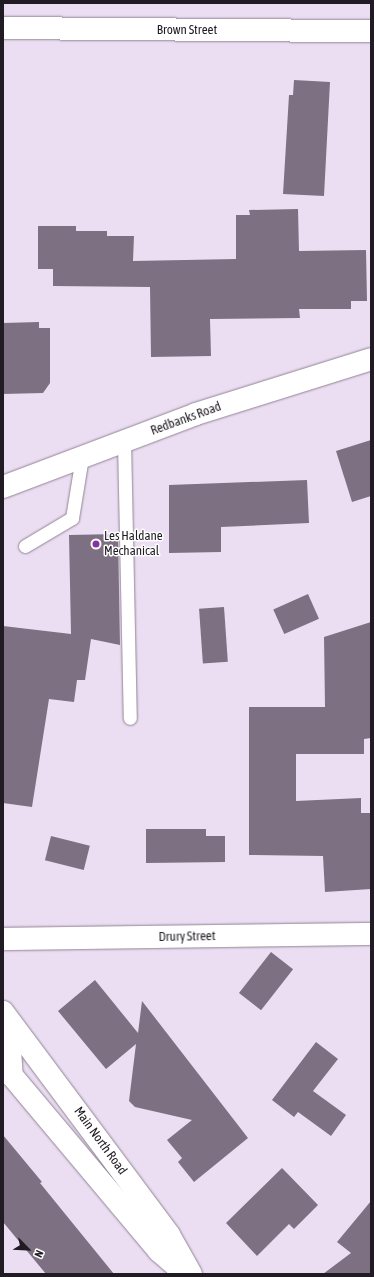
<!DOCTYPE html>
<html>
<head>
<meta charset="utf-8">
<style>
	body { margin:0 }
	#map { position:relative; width:374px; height:1277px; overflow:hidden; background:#ecdef2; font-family:"Asap Condensed",sans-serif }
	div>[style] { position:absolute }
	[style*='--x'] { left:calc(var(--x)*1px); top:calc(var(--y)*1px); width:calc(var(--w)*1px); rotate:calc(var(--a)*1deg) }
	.building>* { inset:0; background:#7d7082; transform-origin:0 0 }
	.roads { filter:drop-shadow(0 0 1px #918496) drop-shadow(0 0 1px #918496) }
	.service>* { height:13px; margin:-6.5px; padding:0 6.5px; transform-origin:6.5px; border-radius:6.5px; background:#fff }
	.minor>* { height:22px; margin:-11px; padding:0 11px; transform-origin:11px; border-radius:11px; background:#fff }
	.secondary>* { height:22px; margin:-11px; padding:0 11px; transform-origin:11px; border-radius:11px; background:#fff }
	.primary>* { height:22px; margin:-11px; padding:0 11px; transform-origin:11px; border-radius:11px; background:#fff }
	.dots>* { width:11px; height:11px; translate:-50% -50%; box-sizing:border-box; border:2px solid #fff; border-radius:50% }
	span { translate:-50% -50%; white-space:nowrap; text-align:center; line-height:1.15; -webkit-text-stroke:3px #fff; paint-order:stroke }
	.street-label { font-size:13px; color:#211c23 }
	.poi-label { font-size:13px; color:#211c23 }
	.left { translate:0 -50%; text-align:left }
	.frame { position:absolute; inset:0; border:4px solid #211c23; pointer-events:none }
	.north { position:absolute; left:8px; top:1229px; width:40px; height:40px; -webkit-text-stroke:3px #fff; paint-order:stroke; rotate:114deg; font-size:11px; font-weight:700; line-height:16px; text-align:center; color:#211c23 }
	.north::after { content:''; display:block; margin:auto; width:14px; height:18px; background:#211c23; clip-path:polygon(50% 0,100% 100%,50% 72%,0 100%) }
</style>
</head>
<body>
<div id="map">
	<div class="building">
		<div style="clip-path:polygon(294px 80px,330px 82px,324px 196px,283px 194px,289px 95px,293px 95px)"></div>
		<div style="clip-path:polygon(298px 209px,299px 251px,366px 250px,367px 301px,351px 301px,351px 309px,299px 309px,300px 318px,210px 319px,211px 356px,151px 357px,150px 287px,53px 286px,53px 269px,38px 269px,38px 226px,76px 226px,76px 231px,107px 231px,107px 236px,134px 236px,133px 261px,236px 259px,236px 215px,250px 215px,249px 210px)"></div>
		<div style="clip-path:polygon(39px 322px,39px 328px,50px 328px,50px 383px,43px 393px,3px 394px,3px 323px)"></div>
		<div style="clip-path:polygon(371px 440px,371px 496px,352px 502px,336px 451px)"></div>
		<div style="clip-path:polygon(307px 480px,309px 523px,221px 527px,221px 552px,169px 553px,169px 485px)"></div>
		<div style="clip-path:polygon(118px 534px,120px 645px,91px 639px,85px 680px,77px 680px,74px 702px,49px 699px,32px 807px,3px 803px,3px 626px,71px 634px,69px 535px)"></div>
		<div style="left:308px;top:594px;width:27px;height:38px;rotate:66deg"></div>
		<div style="left:224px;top:607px;width:55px;height:25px;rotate:86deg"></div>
		<div style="clip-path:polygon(371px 622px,371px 738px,364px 739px,364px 754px,296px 754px,296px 801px,361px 798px,361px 813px,371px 813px,371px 889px,325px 892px,323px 856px,249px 855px,249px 707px,325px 707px,324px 637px)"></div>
		<div style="clip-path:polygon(146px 829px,206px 829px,206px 836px,225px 836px,225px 862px,146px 863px)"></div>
		<div style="left:51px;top:836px;width:40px;height:25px;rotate:14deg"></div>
		<div style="left:271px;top:952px;width:28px;height:52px;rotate:38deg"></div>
		<div style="clip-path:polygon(95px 980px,138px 1033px,142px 1001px,248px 1138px,194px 1182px,178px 1162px,182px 1158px,167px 1140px,192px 1120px,135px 1107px,129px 1101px,136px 1044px,106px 1069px,58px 1011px)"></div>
		<div style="clip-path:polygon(316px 1042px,338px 1059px,313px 1091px,346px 1115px,331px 1136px,298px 1112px,294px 1117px,272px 1100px)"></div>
		<div style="clip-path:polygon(3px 1135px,42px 1182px,40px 1183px,114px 1274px,46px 1274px,3px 1222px)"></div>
		<div style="clip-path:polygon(282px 1168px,318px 1205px,294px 1229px,289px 1224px,257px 1256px,226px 1223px)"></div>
		<div style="clip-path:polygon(371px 1201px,371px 1274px,323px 1274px,351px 1253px,337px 1242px)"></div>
	</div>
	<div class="roads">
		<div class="service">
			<div style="--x:124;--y:441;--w:277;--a:88.8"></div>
			<div style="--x:25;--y:546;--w:55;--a:-30.8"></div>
			<div style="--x:72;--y:518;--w:62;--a:-80.7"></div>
		</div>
		<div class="minor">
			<div style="--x:3;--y:28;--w:368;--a:0.5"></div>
			<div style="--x:3;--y:939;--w:368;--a:-0.8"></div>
		</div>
		<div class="secondary">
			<div style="--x:3;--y:487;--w:206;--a:-20.7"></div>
			<div style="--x:196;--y:414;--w:183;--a:-17.4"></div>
		</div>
		<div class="primary">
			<div style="--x:3;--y:1012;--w:278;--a:53.3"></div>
			<div style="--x:169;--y:1235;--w:45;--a:60.6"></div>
			<div style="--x:3;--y:1041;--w:11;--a:52"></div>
			<div style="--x:10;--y:1050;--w:26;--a:86"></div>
			<div style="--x:3;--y:1065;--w:243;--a:50"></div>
			<div style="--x:159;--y:1251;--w:32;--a:41"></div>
		</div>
	</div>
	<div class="dots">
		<div style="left:96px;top:544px;background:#8632a0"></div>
	</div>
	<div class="street-label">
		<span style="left:187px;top:30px">Brown Street</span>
		<span style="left:186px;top:419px;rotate:-20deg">Redbanks Road</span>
		<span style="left:187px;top:937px;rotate:-1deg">Drury Street</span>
		<span style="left:100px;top:1141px;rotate:54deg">Main North Road</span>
	</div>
	<div class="poi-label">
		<span class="left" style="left:104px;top:544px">Les Haldane<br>Mechanical</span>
	</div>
	<div class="frame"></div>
	<div class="north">N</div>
</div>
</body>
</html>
